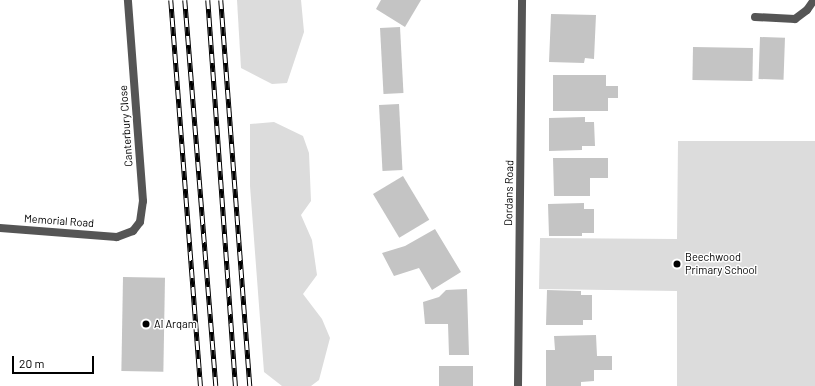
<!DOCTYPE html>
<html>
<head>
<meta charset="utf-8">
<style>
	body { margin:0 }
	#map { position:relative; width:815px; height:386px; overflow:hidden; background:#fff; font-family:Barlow,sans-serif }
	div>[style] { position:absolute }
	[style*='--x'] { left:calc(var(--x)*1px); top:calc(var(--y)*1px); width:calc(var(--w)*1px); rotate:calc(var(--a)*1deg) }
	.green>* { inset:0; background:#dcdcdc }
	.building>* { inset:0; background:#c4c4c4; transform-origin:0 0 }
	.service>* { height:8px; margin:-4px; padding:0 4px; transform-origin:4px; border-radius:4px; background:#555 }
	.minor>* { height:8px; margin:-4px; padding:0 4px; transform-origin:4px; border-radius:4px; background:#555 }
	.rail>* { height:4.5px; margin-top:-2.25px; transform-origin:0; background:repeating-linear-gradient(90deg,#fff 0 9px,#000 0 18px); box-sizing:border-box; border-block:1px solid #000 }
	.dots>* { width:11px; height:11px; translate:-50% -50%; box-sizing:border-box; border:2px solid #fff; border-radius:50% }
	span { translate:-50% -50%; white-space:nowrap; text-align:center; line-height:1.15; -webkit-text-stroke:3px #fff; paint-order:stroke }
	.street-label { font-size:11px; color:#000 }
	.poi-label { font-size:11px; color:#000 }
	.left { translate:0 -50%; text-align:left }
	.scale { position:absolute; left:12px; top:356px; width:82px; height:18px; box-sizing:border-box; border:2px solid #000; border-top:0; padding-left:5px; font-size:12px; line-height:14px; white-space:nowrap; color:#000; -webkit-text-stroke:3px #fff; paint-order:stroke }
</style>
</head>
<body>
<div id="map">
	<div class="green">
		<div style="clip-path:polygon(237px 0,301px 0,304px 32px,287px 83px,272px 84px,241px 68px)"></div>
		<div style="clip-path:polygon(274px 122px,303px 136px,309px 153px,311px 201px,301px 215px,312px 240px,317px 275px,303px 294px,322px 319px,330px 338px,319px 380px,311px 386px,282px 386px,264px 372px,250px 186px,250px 124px)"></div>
		<div style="clip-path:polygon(678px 141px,815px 141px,815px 386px,677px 386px,677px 291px,539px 289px,540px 238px,677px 239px)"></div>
	</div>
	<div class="building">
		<div style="clip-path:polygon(381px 0,421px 0,405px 27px,376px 9px)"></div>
		<div style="clip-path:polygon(551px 14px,596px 15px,594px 59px,585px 58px,584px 63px,549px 62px)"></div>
		<div style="left:400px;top:27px;width:66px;height:20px;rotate:87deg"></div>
		<div style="left:760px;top:37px;width:25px;height:42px;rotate:2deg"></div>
		<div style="left:693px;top:47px;width:60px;height:33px;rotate:1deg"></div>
		<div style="clip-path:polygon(553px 75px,606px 75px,606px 86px,618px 86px,618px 98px,608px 98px,608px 111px,553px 111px)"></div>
		<div style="left:399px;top:104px;width:66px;height:20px;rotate:87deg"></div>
		<div style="clip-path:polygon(585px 117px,585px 122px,594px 122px,595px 146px,582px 146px,582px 150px,549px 151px,549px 118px)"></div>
		<div style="clip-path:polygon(553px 158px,608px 158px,608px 178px,590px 178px,590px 196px,554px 196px)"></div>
		<div style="left:403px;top:176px;width:51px;height:35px;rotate:59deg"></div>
		<div style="clip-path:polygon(584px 203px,584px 209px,594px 209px,594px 233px,582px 233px,582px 236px,549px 236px,548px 204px)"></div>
		<div style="clip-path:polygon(435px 229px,461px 272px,432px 290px,419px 268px,394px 276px,382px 253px,405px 246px)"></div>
		<div style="left:123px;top:277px;width:42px;height:94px;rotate:1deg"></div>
		<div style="clip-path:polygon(467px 289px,469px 355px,449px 355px,448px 324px,425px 324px,423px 302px,439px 297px,446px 290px)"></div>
		<div style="clip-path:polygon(547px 290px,581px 291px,581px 295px,592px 295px,592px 320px,583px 320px,583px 325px,546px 325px)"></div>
		<div style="clip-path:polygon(596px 335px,597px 356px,612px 356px,612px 370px,594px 370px,594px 381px,581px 382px,581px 386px,546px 386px,546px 350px,555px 350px,554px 336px)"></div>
		<div style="left:439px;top:366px;width:34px;height:20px"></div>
	</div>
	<div class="service">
		<div style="--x:755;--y:17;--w:40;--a:2.9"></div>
		<div style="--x:795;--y:19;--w:15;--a:-37"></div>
		<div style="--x:807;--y:10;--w:12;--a:-55"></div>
	</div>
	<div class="minor">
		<div style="--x:0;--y:228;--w:117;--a:4.4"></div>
		<div style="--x:117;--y:237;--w:17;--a:-21"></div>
		<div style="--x:133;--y:231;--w:11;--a:-52"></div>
		<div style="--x:140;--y:222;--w:21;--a:-82"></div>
		<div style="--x:143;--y:201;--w:202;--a:-94.3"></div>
		<div style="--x:518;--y:386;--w:386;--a:-89.4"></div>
	</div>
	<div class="rail">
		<div style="--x:171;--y:0;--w:387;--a:85.6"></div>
		<div style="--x:185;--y:0;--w:387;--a:85.4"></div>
		<div style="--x:208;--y:0;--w:387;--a:85.9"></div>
		<div style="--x:221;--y:0;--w:387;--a:85.7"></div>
	</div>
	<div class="dots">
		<div style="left:677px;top:264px;background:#000"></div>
		<div style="left:146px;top:324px;background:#000"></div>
	</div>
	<div class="street-label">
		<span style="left:126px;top:126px;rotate:-94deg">Canterbury Close</span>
		<span style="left:509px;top:193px;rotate:-89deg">Dordans Road</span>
		<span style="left:59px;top:221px;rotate:4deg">Memorial Road</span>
	</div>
	<div class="poi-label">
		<span class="left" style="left:685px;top:264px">Beechwood<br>Primary School</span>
		<span class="left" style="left:154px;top:324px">Al Arqam</span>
	</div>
	<div class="scale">20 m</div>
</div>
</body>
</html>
